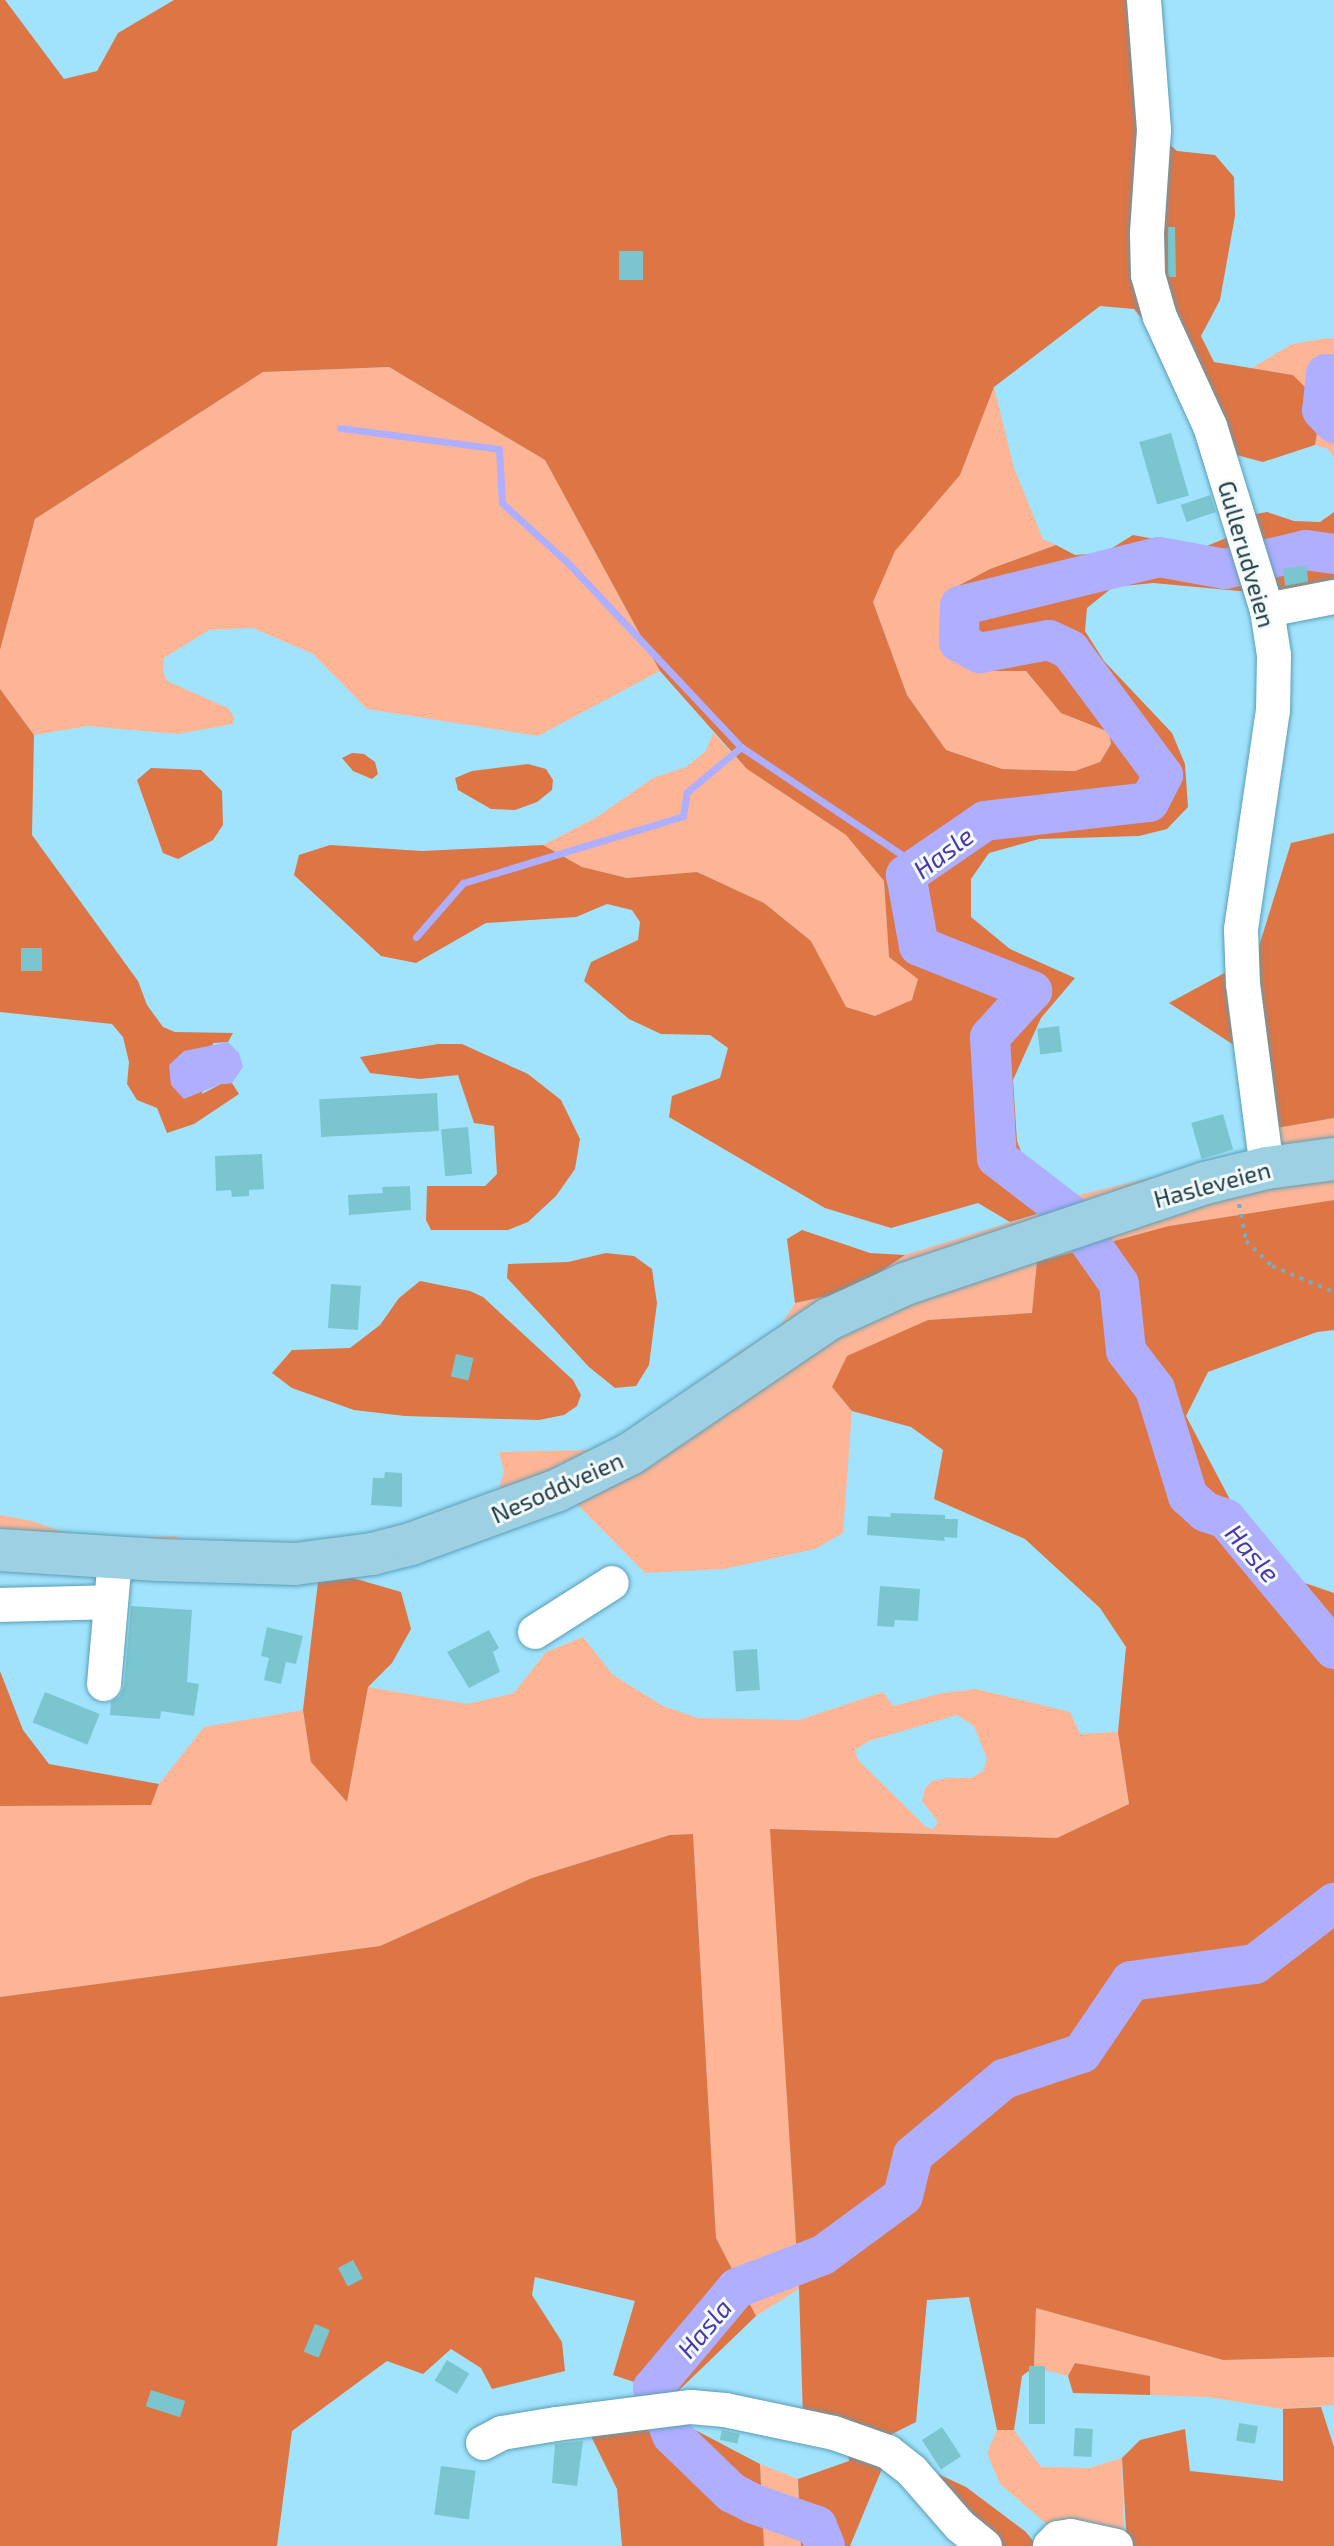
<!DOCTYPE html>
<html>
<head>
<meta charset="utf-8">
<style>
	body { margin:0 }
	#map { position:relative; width:1334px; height:2546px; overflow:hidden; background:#a1e3fd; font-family:"Exo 2",sans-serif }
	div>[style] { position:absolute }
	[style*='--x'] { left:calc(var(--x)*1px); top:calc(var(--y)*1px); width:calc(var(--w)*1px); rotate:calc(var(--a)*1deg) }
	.green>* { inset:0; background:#fdb596 }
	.forest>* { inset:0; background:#dd7545 }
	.water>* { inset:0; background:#afaeff }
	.stream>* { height:7px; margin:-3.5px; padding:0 3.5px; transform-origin:3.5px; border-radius:3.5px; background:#afaeff }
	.river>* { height:40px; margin:-20px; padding:0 20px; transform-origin:20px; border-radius:20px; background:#afaeff }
	.building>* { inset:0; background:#7bc6ce; transform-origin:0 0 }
	.path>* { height:4px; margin-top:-2px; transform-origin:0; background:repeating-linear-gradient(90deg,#77adc2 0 4px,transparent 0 10px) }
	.roads { filter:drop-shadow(0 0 2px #5c9db5) drop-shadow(0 0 2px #5c9db5) }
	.minor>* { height:34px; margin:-17px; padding:0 17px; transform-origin:17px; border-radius:17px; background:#fff }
	.major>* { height:42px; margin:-21px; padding:0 21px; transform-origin:21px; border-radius:21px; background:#9dd0e3 }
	span { translate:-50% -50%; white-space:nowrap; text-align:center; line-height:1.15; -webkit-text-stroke:6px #f3fafc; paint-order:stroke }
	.street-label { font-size:24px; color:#1d3842 }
	.water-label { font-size:26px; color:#4b37a9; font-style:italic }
</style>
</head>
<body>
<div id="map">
	<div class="green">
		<div style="clip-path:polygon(1328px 338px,1334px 339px,1334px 457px,1328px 449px,1315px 445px,1319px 422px,1293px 375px,1252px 368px,1292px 344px)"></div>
		<div style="clip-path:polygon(389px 367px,545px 460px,660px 671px,538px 736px,367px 709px,313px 654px,253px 628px,209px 630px,164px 658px,163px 670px,167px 681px,228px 708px,234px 717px,233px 724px,178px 734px,88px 726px,34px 735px,0 689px,0 650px,35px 519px,263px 372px)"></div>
		<div style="clip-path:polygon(994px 387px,1014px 468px,1043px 539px,1056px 545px,990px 569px,954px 588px,973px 671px,1026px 671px,1061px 713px,1109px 732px,1111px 744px,1100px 762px,1075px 771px,1002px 769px,946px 750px,907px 695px,873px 602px,895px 550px,960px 475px)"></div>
		<div style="clip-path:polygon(713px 733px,747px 769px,846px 835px,884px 881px,889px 957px,918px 978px,913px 1000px,875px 1016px,845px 1007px,811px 941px,764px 903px,697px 872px,627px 878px,582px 867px,543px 845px,597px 817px,653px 778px,686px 767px,706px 751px)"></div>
		<div style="clip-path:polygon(1334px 1118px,1334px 1200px,1169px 1226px,1033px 1313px,928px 1320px,832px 1387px,852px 1411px,843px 1533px,815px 1549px,724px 1569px,645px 1573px,577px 1504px,387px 1570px,318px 1582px,0 1567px,0 1515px,32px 1521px,72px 1535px,100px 1539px,176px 1536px,192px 1545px,289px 1546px,380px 1536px,498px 1491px,504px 1472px,499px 1452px,588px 1450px,628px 1436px,741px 1351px,778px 1330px,795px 1303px,837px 1294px,874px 1276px,905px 1255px,1053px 1209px,1062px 1199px,1242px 1156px,1271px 1129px)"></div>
		<div style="clip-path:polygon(evenodd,583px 1637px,613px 1675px,663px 1706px,698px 1718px,799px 1720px,883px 1692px,893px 1706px,943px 1693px,976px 1689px,1070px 1712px,1080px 1734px,1118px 1732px,1129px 1804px,1057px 1838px,771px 1829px,799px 2289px,756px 2316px,716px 2239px,693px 1834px,670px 1835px,532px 1878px,380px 1946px,0 1997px,0 1805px,151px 1805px,159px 1784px,204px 1727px,303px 1710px,311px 1761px,347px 1802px,368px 1687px,467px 1704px,514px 1693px,546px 1652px,583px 1637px,957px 1715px,974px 1726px,987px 1759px,983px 1771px,971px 1778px,948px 1778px,932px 1781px,925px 1788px,922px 1801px,938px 1822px,933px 1829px,926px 1827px,858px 1760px,855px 1750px,869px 1741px,957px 1715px)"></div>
		<div style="clip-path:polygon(1036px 2308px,1223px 2360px,1334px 2357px,1334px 2405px,1283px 2409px,1208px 2397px,1150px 2395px,1150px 2377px,1075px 2363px,1068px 2376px,1034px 2367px)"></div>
		<div style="clip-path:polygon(997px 2430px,1014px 2430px,1041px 2467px,1089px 2468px,1122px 2458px,1124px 2538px,1050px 2527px,1000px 2484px,987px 2453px)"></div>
		<div style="clip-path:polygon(760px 2464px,798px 2479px,801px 2546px,764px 2546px)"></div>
	</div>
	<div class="forest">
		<div style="clip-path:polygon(0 0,5px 0,64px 79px,97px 71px,118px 33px,174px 0,1150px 0,1162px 138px,1177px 151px,1215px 155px,1234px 177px,1235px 216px,1220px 300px,1201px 336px,1214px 362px,1293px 375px,1307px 389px,1319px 422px,1315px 445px,1263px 462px,1229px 453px,1157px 337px,1134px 309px,1100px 306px,994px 387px,960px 475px,895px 551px,873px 602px,907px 695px,946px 750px,1002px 769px,1075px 771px,1100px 762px,1111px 744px,1109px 732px,1061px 713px,1026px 671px,973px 671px,952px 654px,940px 612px,954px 588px,990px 569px,1056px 545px,1075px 555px,1104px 553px,1133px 535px,1202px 548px,1231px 536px,1245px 516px,1267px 512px,1294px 521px,1320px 522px,1334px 512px,1334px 589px,1272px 594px,1153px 583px,1113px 587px,1087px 608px,1085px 631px,1104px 661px,1172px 733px,1185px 764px,1188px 807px,1167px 829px,1139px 836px,1039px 839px,989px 853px,971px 879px,971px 917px,1010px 949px,1075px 978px,1041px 1018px,1013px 1080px,1017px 1141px,1026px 1165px,1062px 1199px,1053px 1209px,1010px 1222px,978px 1203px,891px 1228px,825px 1208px,669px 1117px,672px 1096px,720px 1078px,728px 1048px,710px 1035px,661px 1034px,629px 1019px,584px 981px,591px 962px,638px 940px,640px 922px,632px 910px,607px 904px,576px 917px,486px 923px,416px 963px,381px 956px,294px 875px,299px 855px,330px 845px,422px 851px,543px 845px,582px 867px,627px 878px,697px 872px,764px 903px,811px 941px,846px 1007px,875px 1016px,912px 1000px,918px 979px,889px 957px,884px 881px,846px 835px,747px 769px,660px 671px,545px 460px,389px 367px,263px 372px,35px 519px,0 650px)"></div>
		<div style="clip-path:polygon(0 689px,34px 735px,32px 835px,138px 981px,147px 1005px,163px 1027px,175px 1032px,233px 1033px,228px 1042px,213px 1043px,202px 1094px,221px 1084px,232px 1083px,239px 1094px,194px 1124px,167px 1133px,157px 1108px,137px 1100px,127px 1084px,129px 1062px,123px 1037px,112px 1024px,0 1012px)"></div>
		<div style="clip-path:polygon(352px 753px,364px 754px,375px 762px,378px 774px,372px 779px,353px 771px,342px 758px)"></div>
		<div style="clip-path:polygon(528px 764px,546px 769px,553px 780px,552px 790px,537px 802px,515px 810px,491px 809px,458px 790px,455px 778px,472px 771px)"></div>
		<div style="clip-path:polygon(151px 768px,201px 770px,222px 791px,223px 825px,213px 840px,178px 859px,163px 853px,137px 780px)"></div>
		<div style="clip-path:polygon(1334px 833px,1334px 1118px,1271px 1129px,1271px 1069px,1169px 1003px,1256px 956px,1291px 843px)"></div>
		<div style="clip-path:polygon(438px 1044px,462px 1044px,528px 1074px,561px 1100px,580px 1139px,575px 1169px,556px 1196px,528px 1222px,508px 1230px,431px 1230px,426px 1220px,427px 1186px,485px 1186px,497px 1174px,494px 1126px,474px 1123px,458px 1075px,420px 1079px,370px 1073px,360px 1057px)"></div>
		<div style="clip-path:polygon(1334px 1200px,1334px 1330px,1317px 1332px,1208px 1372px,1186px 1416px,1267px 1570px,1334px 1593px,1334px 2357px,1223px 2360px,1036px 2308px,1034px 2367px,1022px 2376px,1014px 2430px,997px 2430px,969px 2297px,927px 2300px,916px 2422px,880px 2440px,884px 2464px,850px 2546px,801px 2546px,798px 2479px,849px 2461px,845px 2429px,803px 2418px,799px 2289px,770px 1829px,1057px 1838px,1129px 1804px,1118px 1732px,1126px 1647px,1100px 1608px,1025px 1539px,934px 1499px,943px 1450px,911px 1427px,852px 1411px,832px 1387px,847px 1356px,928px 1320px,1032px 1313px,1037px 1262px,1169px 1226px)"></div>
		<div style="clip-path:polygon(802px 1230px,870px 1253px,905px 1255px,874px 1276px,837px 1294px,795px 1303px,787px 1239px)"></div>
		<div style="clip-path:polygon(606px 1253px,634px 1256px,652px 1269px,657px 1303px,649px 1365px,636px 1386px,615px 1388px,589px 1367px,507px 1278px,508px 1264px,568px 1262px)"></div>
		<div style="clip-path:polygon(420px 1281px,470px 1291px,483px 1297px,573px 1380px,581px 1395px,577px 1406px,564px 1415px,539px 1420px,405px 1416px,354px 1410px,292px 1388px,272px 1373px,292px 1350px,350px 1348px,380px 1325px,399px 1298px)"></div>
		<div style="clip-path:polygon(353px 1578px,401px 1592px,411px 1629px,392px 1663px,368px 1687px,347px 1802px,311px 1762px,303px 1710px,318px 1582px)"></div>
		<div style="clip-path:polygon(0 1671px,23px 1730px,49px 1764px,159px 1784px,151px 1805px,0 1806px)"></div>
		<div style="clip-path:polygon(693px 1834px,716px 2238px,756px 2316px,674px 2395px,613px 2375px,635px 2301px,535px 2277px,532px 2295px,562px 2342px,565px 2371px,492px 2389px,481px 2368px,451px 2349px,423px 2374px,387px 2361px,292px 2431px,277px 2546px,0 2546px,0 1997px,380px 1946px,532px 1878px,670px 1835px)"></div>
		<div style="clip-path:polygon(1075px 2363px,1150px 2376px,1150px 2395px,1073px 2393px,1068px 2376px)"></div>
		<div style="clip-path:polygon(1321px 2407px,1334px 2447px,1334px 2546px,1127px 2546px,1122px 2458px,1140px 2440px,1185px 2429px,1190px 2471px,1283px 2481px,1283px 2409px)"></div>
		<div style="clip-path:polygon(682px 2423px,760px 2464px,764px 2546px,622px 2546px,617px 2489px,587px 2428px)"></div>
		<div style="clip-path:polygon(938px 2474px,966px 2487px,1026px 2532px,1037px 2546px,995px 2546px,926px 2484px)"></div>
	</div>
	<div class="water">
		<div style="clip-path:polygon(228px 1042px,239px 1053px,243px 1067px,232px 1083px,221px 1084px,184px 1099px,171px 1085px,169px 1065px,184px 1051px)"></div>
	</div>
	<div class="stream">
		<div style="--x:340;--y:428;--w:160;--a:7.5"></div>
		<div style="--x:499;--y:449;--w:54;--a:86.8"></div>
		<div style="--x:502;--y:503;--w:91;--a:42.3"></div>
		<div style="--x:569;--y:564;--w:251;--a:46.8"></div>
		<div style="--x:741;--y:747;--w:214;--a:33.8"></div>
		<div style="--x:416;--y:937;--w:72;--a:-49"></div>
		<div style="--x:463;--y:883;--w:230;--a:-16.9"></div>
		<div style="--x:683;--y:816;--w:24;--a:-81"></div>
		<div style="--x:687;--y:792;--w:70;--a:-39.8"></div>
	</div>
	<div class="river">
		<div style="--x:1334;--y:375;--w:8;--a:-173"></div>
		<div style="--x:1326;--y:374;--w:36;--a:96"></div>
		<div style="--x:1322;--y:410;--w:18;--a:47"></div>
		<div style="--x:1334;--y:554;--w:28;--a:-172"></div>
		<div style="--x:1306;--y:550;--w:83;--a:166.8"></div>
		<div style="--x:1225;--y:569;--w:67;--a:-169.7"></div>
		<div style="--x:1159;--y:557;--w:205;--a:166.2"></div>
		<div style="--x:960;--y:606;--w:36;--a:92"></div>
		<div style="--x:959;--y:642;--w:24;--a:28"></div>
		<div style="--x:980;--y:653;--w:70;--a:-10.7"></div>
		<div style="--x:1049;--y:640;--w:23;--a:25"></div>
		<div style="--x:1070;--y:650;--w:156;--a:53.4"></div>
		<div style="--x:1163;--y:775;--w:30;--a:117"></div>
		<div style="--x:1149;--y:802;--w:165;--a:173.4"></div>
		<div style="--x:985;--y:821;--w:96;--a:145.6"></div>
		<div style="--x:906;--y:875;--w:72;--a:79.6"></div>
		<div style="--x:919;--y:946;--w:122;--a:21.7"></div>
		<div style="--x:1032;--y:991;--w:62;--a:132.4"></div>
		<div style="--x:990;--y:1037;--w:121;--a:86.7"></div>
		<div style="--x:997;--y:1158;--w:92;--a:37.5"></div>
		<div style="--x:1070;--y:1214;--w:85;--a:55"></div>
		<div style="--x:1119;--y:1284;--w:67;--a:84"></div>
		<div style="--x:1126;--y:1351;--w:48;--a:52.7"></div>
		<div style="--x:1155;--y:1389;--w:112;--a:72.9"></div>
		<div style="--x:1188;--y:1496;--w:24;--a:42"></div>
		<div style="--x:1206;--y:1512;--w:21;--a:19"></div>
		<div style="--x:1226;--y:1519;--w:169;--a:50.3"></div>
		<div style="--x:825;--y:2546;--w:22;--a:-112"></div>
		<div style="--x:817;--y:2526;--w:67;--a:-160.8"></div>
		<div style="--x:754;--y:2504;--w:25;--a:-153"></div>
		<div style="--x:732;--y:2493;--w:83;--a:-136"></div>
		<div style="--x:672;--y:2435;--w:51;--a:-112"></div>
		<div style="--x:653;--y:2388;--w:131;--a:-50"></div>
		<div style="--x:737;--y:2288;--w:92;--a:-21"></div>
		<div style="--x:823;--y:2255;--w:99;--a:-36.4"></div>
		<div style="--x:903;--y:2196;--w:42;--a:-76.3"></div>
		<div style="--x:913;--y:2155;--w:119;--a:-39.9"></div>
		<div style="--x:1004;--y:2079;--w:82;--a:-18.4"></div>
		<div style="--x:1082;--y:2053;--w:87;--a:-55.8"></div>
		<div style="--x:1131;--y:1981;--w:125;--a:-7.8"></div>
		<div style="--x:1255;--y:1964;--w:100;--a:-37.7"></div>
	</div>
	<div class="building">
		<div style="clip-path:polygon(1168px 227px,1175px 227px,1176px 277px,1169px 277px,1168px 272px)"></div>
		<div style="left:619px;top:251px;width:24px;height:29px"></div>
		<div style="left:1171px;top:433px;width:65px;height:33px;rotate:74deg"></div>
		<div style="left:1210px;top:495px;width:18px;height:31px;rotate:71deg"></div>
		<div style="clip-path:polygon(1307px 566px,1308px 582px,1285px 586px,1283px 568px)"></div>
		<div style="left:21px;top:948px;width:21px;height:23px"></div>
		<div style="left:1059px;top:1026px;width:26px;height:22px;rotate:83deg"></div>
		<div style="left:437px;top:1093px;width:38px;height:118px;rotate:87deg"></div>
		<div style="left:1223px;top:1114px;width:37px;height:33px;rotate:74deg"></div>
		<div style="left:468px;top:1127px;width:47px;height:27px;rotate:85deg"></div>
		<div style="clip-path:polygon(262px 1154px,264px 1189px,249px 1190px,249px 1196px,232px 1197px,231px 1190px,216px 1191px,215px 1156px)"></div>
		<div style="clip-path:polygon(410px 1186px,411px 1210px,349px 1215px,348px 1195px,383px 1193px,382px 1187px)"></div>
		<div style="left:331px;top:1284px;width:30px;height:44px;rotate:4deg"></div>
		<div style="left:456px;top:1354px;width:18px;height:23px;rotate:13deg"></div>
		<div style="clip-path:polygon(385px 1472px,402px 1473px,402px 1507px,371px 1505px,373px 1478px,384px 1478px)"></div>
		<div style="clip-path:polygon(891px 1513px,945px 1515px,945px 1519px,958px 1519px,957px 1538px,944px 1537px,945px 1541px,867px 1535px,868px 1516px,890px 1517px)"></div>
		<div style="clip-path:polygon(880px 1586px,920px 1589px,918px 1621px,895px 1620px,894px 1627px,877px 1626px)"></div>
		<div style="clip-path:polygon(131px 1606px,192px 1610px,187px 1682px,199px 1684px,194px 1716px,161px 1711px,160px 1719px,110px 1715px,111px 1702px,120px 1696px,124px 1686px)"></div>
		<div style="clip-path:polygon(267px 1627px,303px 1636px,296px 1664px,286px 1662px,281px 1684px,264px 1680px,269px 1658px,261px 1656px)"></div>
		<div style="clip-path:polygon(489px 1630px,499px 1648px,493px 1652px,500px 1672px,469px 1688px,447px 1652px)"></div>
		<div style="left:757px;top:1649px;width:41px;height:24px;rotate:86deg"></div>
		<div style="left:45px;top:1692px;width:59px;height:33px;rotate:22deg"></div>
		<div style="left:353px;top:2260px;width:21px;height:17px;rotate:62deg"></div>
		<div style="left:315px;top:2324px;width:16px;height:30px;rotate:22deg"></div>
		<div style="left:447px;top:2360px;width:26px;height:24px;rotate:31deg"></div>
		<div style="left:1029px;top:2366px;width:16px;height:58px"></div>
		<div style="left:151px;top:2390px;width:36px;height:17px;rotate:18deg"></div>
		<div style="left:1239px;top:2423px;width:19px;height:18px;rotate:9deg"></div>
		<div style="left:942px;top:2427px;width:35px;height:24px;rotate:57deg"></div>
		<div style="left:1075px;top:2428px;width:18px;height:28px;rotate:3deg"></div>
		<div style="left:722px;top:2430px;width:18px;height:10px;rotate:13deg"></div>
		<div style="clip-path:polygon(583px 2441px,577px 2486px,552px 2483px,555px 2444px)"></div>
		<div style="left:441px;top:2466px;width:35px;height:49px;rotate:8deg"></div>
	</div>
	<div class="path">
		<div style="--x:1239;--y:1204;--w:38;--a:79"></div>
		<div style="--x:1246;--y:1241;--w:36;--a:44"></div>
		<div style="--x:1272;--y:1266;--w:67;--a:22.8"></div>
	</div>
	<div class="roads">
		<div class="minor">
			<div style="--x:1144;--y:0;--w:130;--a:85.6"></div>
			<div style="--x:1154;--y:130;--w:104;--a:93.9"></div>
			<div style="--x:1147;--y:234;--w:41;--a:88.6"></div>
			<div style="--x:1148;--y:275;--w:44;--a:74.1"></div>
			<div style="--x:1160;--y:317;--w:120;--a:65.4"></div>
			<div style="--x:1210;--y:426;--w:193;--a:72.8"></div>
			<div style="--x:1267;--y:610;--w:46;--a:81.2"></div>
			<div style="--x:1274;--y:655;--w:55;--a:91"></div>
			<div style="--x:1273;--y:710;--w:222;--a:98.3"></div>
			<div style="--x:1241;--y:930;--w:54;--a:87.9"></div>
			<div style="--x:1243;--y:984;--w:186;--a:82.6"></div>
			<div style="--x:1267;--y:610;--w:68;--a:-11"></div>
			<div style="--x:0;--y:1605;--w:111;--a:-1.5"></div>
			<div style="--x:535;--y:1632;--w:91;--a:-32.5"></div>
			<div style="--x:104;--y:1684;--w:126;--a:-85"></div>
			<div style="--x:483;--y:2443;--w:21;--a:-28"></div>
			<div style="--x:502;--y:2433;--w:55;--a:-9.5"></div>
			<div style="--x:556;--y:2424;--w:136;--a:-7.2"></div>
			<div style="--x:691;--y:2407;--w:34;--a:5"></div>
			<div style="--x:725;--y:2410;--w:111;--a:11.9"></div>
			<div style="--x:834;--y:2433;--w:57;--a:19.4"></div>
			<div style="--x:888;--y:2452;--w:31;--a:38"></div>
			<div style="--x:912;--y:2471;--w:73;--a:48.9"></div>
			<div style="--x:960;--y:2526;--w:32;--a:39"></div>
			<div style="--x:1050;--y:2546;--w:11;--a:-45"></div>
			<div style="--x:1058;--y:2538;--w:13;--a:-9"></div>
			<div style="--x:1071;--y:2536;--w:46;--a:12.5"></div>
		</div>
		<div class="major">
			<div style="--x:0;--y:1550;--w:159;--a:3.6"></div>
			<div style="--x:159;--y:1560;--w:136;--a:1.7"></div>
			<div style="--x:295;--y:1564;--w:78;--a:-7.4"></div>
			<div style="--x:372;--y:1554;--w:40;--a:-14.4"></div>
			<div style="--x:411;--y:1544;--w:154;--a:-20.1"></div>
			<div style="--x:556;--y:1491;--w:83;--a:-26.6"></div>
			<div style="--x:630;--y:1454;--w:240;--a:-34.2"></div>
			<div style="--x:829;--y:1319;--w:84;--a:-24.7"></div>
			<div style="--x:905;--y:1284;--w:317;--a:-18.6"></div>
			<div style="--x:1205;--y:1183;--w:64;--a:-13.6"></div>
			<div style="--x:1267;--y:1168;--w:68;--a:-7.7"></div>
		</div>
	</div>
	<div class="street-label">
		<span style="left:1247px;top:554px;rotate:74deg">Gullerudveien</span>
		<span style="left:1212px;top:1184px;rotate:-15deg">Hasleveien</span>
		<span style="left:557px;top:1487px;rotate:-24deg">Nesoddveien</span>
	</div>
	<div class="water-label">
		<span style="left:943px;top:852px;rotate:-37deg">Hasle</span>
		<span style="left:1253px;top:1553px;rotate:49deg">Hasle</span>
		<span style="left:704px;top:2328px;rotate:-50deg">Hasla</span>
	</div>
</div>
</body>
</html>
